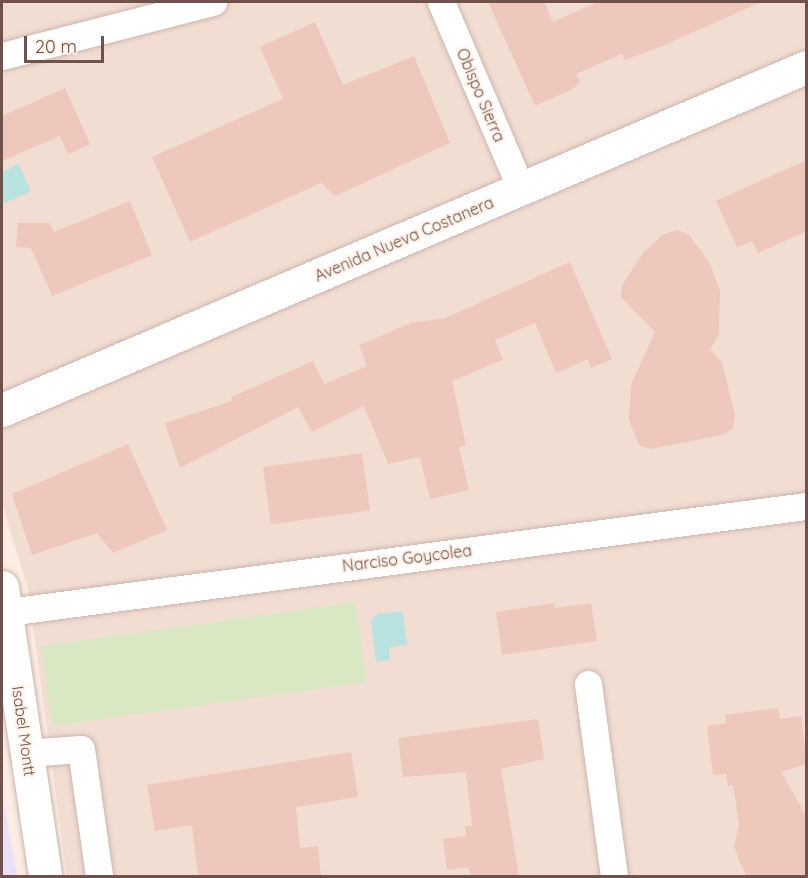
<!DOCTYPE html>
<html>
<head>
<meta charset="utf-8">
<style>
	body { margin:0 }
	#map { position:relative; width:808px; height:878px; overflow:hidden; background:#fbede3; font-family:Quicksand,sans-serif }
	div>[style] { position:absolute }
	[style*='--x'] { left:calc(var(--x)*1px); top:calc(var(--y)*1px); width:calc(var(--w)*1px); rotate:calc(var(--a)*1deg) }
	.residential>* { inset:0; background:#f2ddd2 }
	.education>* { inset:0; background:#eae0f7 }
	.green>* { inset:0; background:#d9e7c3; transform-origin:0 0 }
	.water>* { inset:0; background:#b9e3e1 }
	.building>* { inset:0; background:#eec7bd; transform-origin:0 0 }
	.roads { filter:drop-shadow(0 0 2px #cdb5ae) drop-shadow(0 0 2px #cdb5ae) }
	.street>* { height:27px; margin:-13.5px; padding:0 13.5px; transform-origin:13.5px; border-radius:13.5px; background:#fff }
	.secondary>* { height:33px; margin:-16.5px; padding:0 16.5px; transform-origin:16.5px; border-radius:16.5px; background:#fff }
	span { translate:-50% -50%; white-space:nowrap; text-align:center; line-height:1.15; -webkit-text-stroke:4.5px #fef2e9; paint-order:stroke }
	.street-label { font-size:16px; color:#71514b }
	.frame { position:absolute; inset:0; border:3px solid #71514b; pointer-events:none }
	.scale { position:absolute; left:24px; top:36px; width:80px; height:27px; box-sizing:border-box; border:3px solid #71514b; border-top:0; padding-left:8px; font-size:18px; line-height:21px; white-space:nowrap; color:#71514b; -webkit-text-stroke:4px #fef2e9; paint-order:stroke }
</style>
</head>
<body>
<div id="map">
	<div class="residential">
		<div style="clip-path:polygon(2px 2px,806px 2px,806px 876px,67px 876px,28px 590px,2px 503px)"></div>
	</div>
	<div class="education">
		<div style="clip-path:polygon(2px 795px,17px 876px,2px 876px)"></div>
	</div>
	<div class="green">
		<div style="left:355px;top:602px;width:81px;height:317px;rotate:82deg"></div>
	</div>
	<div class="water">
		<div style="clip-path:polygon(19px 164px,31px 192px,2px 204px,2px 172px)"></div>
		<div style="clip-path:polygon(403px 611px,407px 645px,389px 647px,390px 660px,376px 662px,371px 620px,378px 614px)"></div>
	</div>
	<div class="building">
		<div style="clip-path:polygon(488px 2px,544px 2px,553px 22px,598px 2px,761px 2px,667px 44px,625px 60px,622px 54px,576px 74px,580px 81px,573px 89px,535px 106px)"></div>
		<div style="clip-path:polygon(315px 22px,343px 85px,414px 56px,450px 143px,335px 196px,321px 183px,190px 242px,152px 157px,283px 99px,260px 47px)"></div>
		<div style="clip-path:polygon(65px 88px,90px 144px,68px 154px,60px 136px,2px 161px,2px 116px)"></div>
		<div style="clip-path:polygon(807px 160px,807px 231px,758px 253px,752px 241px,737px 247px,716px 201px)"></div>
		<div style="clip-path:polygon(130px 201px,152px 255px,52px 296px,31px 248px,16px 247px,18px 223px,50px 223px,54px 232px)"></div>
		<div style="clip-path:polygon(678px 230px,689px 235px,709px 262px,720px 291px,719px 334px,710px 349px,722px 362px,735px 415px,733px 429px,722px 435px,650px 449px,639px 445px,629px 421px,631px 385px,655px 332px,621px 297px,622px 285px,643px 253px,662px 235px)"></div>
		<div style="clip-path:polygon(570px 262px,612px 359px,591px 368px,588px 359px,556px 373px,535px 323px,495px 340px,503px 360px,452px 381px,466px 445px,459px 447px,469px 490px,430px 499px,420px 457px,388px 464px,364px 406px,312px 432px,298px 407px,180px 468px,165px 423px,232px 401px,231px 397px,313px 361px,324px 384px,367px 366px,359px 345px,411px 323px,445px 318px)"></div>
		<div style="clip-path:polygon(128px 444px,167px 530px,113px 553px,97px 533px,32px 555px,12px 494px)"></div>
		<div style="left:362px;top:453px;width:58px;height:100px;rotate:82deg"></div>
		<div style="clip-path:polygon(554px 603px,555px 608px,591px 603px,597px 641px,502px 655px,496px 612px)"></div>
		<div style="clip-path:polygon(778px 708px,780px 719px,801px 716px,807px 764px,781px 772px,807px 817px,807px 876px,746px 876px,734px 847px,739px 824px,733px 785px,728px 786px,726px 774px,713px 775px,707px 726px,726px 723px,725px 715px)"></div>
		<div style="clip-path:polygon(538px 719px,544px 759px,501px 769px,519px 876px,470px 876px,469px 867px,447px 870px,443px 839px,466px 836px,465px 827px,472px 825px,466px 772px,403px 777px,398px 738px)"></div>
		<div style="clip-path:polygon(351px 752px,358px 797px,296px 807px,300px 848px,318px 846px,321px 876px,198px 876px,192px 825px,155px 831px,147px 785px)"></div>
	</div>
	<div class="roads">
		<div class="street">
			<div style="--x:441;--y:2;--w:203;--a:66.8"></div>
			<div style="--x:2;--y:56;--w:218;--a:-14.4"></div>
			<div style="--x:8;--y:612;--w:805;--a:-7.57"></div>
			<div style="--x:588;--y:684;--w:194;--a:82.3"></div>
			<div style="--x:26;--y:753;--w:55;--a:-4.2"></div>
			<div style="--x:81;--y:749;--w:128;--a:81.9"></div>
		</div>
		<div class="secondary">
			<div style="--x:2;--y:410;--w:874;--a:-23.1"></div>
			<div style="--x:2;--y:587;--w:292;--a:81.5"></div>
		</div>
	</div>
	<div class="street-label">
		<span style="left:481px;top:95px;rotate:67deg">Obispo Sierra</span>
		<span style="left:404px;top:239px;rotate:-23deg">Avenida Nueva Costanera</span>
		<span style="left:407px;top:558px;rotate:-7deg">Narciso Goycolea</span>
		<span style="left:24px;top:731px;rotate:82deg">Isabel Montt</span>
	</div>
	<div class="frame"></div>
	<div class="scale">20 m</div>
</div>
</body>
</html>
